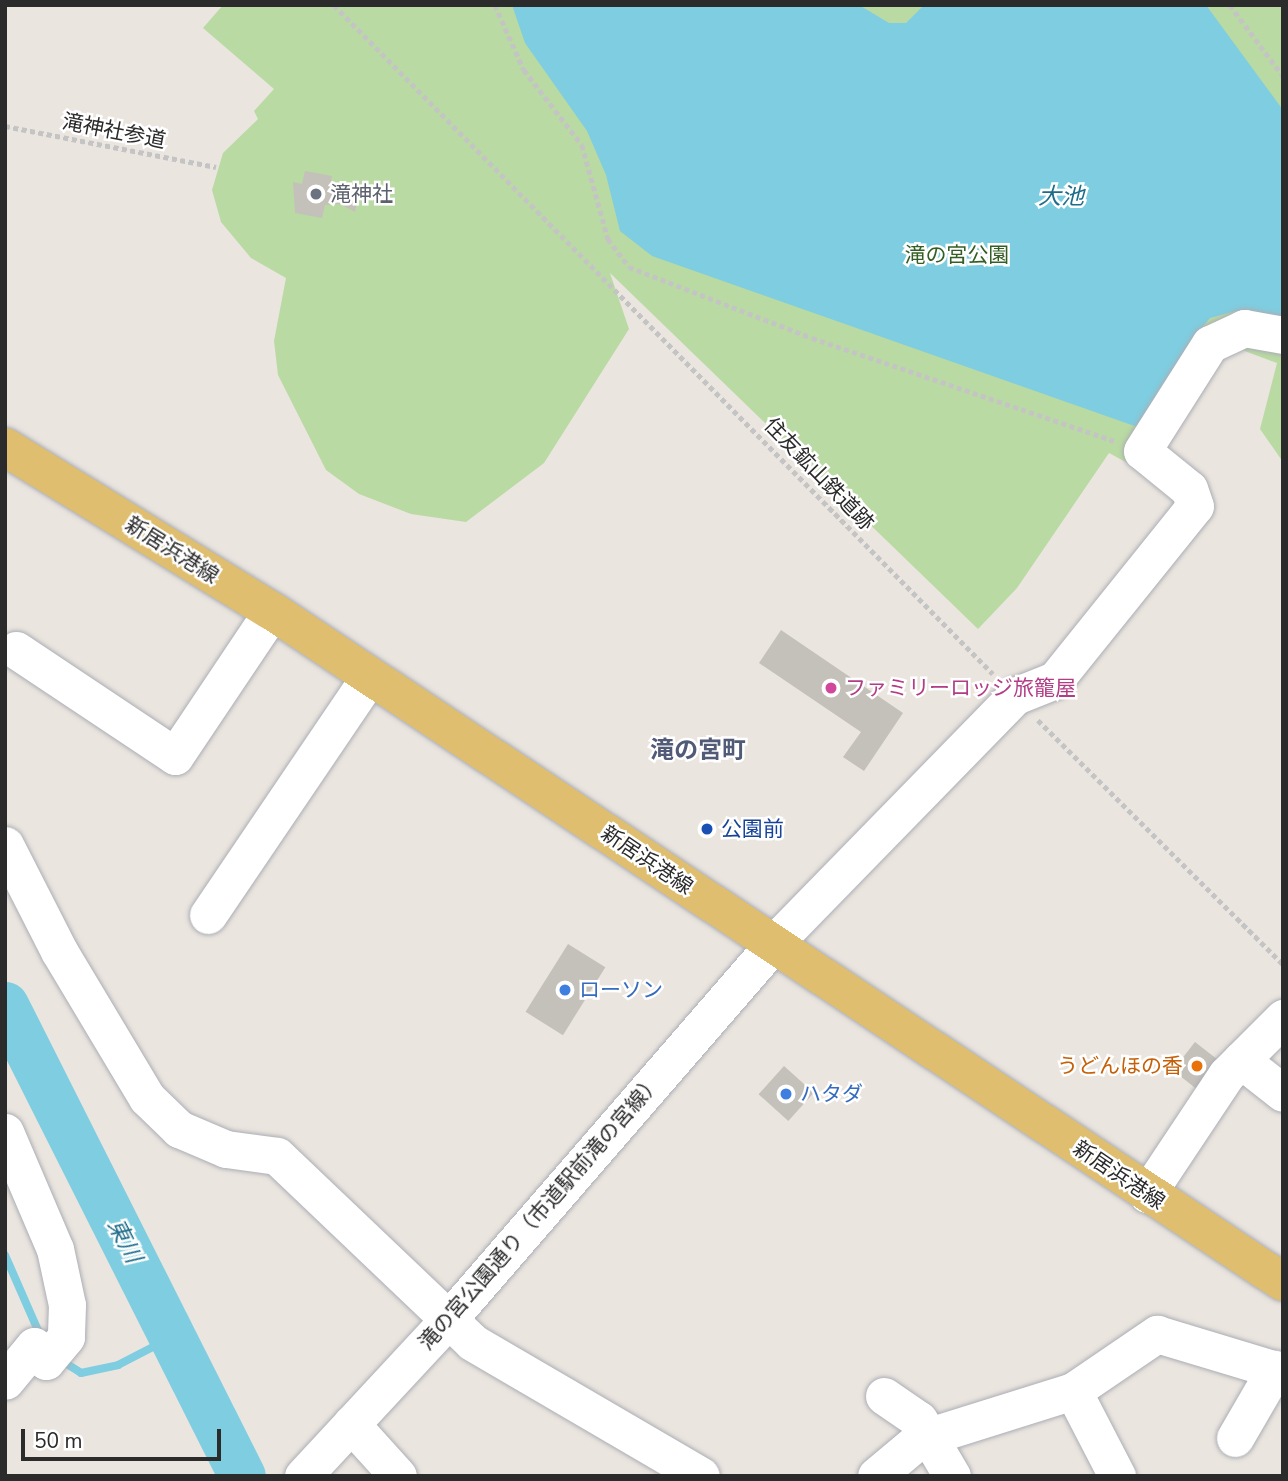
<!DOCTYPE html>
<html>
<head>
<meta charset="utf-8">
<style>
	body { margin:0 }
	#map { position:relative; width:1288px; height:1481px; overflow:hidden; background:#ebe5df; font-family:"Nunito Sans","Noto Sans JP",sans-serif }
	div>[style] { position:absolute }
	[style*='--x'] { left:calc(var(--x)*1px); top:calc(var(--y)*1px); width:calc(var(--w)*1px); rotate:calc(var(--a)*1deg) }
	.green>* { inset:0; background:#b9daa2 }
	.water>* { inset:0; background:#7fcde0 }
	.stream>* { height:8px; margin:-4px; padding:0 4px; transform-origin:4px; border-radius:4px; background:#7fcde0 }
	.river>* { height:47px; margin:-23.5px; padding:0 23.5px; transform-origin:23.5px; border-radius:23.5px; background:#7fcde0 }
	.building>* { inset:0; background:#c4c0ba; transform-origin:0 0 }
	.path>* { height:4.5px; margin-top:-2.25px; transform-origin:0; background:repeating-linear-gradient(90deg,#c4c4c4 0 5px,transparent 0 8.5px) }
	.roads { filter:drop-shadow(0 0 2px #abaeb5) drop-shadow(0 0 2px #abaeb5) }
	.minor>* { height:37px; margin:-18.5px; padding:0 18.5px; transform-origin:18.5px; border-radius:18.5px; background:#fff }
	.major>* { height:38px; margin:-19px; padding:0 19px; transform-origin:19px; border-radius:19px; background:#dfbe6f }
	.dots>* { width:19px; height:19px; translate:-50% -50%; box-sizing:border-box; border:4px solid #fff; border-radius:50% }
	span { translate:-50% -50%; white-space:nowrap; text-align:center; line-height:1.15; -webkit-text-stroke:5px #fff; paint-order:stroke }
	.street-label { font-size:21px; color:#2b2b2b }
	.worship-label { font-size:21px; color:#5b616d }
	.left { translate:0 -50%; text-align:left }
	.park-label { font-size:21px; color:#345f24 }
	.hotel-label { font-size:21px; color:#b23c85 }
	.transit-label { font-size:21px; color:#164399 }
	.shop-label { font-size:21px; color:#366cbe }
	.food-label { font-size:21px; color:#c56008 }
	.right { translate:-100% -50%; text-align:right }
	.water-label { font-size:23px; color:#1e6d8b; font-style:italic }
	.quarter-label { font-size:24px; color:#515a76; font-weight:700 }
	.frame { position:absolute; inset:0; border:7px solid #2b2b2b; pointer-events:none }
	.scale { position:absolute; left:21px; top:1429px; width:200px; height:32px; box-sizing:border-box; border:4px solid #2b2b2b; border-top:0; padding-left:9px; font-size:21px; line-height:24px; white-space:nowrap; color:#2b2b2b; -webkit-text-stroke:5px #fff; paint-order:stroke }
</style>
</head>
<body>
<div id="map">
	<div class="green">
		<div style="clip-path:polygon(223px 5px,1283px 5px,1283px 462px,1260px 429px,1277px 363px,1234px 347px,1215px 356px,1135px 467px,1109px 453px,1017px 588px,978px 629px,610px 273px,629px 329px,544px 463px,466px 522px,411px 514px,359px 494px,326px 470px,278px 375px,274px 341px,286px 278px,251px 258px,221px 222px,212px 190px,223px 153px,258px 119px,254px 111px,274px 89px,203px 28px)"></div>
	</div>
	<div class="water">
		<div style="clip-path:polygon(512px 5px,859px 5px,889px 23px,906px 23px,924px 5px,1206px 5px,1283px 110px,1283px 321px,1236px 311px,1210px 318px,1189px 343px,1143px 429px,652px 256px,620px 231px,606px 175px,587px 131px,525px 43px)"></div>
	</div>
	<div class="stream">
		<div style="--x:5;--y:1255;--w:87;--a:66.4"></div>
		<div style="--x:59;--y:1359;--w:26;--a:32"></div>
		<div style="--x:81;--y:1373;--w:38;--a:-12"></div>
		<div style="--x:118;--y:1365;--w:61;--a:-27.4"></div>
	</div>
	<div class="river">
		<div style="--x:5;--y:1005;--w:527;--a:63.29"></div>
	</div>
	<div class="building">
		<div style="clip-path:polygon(305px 171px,332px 176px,330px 187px,342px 189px,341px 195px,359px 192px,355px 212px,340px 204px,325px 205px,322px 218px,295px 213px,293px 182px,302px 184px)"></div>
		<div style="clip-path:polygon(781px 630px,903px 713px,864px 771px,843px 757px,861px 732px,759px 663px)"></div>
		<div style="left:568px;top:944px;width:44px;height:80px;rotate:32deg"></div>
		<div style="left:1195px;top:1042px;width:33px;height:36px;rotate:38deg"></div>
		<div style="left:784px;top:1066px;width:40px;height:38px;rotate:42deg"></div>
	</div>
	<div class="path">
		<div style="--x:334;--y:5;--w:939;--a:45.43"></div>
		<div style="--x:495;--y:5;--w:71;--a:66"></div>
		<div style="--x:524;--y:70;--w:95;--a:52.3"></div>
		<div style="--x:582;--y:145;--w:98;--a:74.5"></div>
		<div style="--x:608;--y:239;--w:35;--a:53"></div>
		<div style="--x:629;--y:267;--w:196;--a:21.2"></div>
		<div style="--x:812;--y:338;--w:319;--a:18.8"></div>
		<div style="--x:1230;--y:5;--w:89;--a:53.3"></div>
		<div style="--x:5;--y:126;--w:215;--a:11"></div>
		<div style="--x:1038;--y:720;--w:346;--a:44.9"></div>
	</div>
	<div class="roads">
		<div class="minor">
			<div style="--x:16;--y:650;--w:191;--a:33.7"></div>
			<div style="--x:175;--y:756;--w:174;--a:-56.2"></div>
			<div style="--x:5;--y:845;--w:119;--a:63"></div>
			<div style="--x:59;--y:951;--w:171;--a:59.1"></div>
			<div style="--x:147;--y:1098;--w:45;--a:44.1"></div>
			<div style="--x:179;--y:1129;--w:51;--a:23.1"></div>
			<div style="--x:226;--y:1149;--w:51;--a:7.8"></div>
			<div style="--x:277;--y:1156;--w:269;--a:43.6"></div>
			<div style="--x:472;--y:1342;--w:265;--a:30.3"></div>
			<div style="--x:208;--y:915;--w:289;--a:-55.9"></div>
			<div style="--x:1241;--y:1060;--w:53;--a:38.2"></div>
			<div style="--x:5;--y:1132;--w:127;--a:66.9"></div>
			<div style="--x:55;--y:1249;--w:57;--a:77.9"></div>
			<div style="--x:67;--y:1305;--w:32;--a:92"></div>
			<div style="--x:66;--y:1337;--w:31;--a:130"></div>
			<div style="--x:46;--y:1361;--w:19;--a:-129"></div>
			<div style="--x:34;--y:1346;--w:45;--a:129.6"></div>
			<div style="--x:1147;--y:1194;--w:143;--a:-56.4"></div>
			<div style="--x:1226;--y:1075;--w:81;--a:-45"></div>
			<div style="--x:1073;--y:1391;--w:96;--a:62.6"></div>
			<div style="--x:884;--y:1396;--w:42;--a:34.4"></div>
			<div style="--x:919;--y:1420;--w:65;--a:59.5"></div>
			<div style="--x:351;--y:1424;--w:70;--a:47.9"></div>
			<div style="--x:1235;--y:1438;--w:80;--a:-59.9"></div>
			<div style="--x:303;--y:1476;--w:212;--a:-47.1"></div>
			<div style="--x:447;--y:1321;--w:498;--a:-49.1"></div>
			<div style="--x:773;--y:944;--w:347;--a:-45.7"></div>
			<div style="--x:1015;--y:696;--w:43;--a:-21.8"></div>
			<div style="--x:1055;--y:680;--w:223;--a:-51.2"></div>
			<div style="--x:1195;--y:506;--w:18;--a:-109"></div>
			<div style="--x:1189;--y:489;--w:60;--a:-141"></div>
			<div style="--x:1142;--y:451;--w:127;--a:-57.6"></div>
			<div style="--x:1210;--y:344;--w:38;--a:-25"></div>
			<div style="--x:1244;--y:328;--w:40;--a:10"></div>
			<div style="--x:876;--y:1476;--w:57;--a:-40.1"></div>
			<div style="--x:920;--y:1439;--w:160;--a:-17.4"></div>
			<div style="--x:1073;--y:1391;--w:102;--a:-34.2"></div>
			<div style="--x:1157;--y:1334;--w:132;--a:16.8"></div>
		</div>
		<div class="major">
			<div style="--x:5;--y:447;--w:313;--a:31.6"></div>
			<div style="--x:272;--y:611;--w:1213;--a:33.57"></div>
		</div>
	</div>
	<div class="dots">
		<div style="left:316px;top:194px;background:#6b7280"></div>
		<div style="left:831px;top:688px;background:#d1479c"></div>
		<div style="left:707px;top:829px;background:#1a4fb4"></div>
		<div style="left:565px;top:990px;background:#3f7fe0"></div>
		<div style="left:1197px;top:1066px;background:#e8710a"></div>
		<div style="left:786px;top:1094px;background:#3f7fe0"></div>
	</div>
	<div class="street-label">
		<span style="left:114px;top:131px;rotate:11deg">滝神社参道</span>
		<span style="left:819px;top:474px;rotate:46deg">住友鉱山鉄道跡</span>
		<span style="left:172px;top:550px;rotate:32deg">新居浜港線</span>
		<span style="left:647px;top:860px;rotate:34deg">新居浜港線</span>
		<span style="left:1119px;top:1175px;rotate:34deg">新居浜港線</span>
		<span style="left:540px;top:1212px;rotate:-49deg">滝の宮公園通り（市道駅前滝の宮線）</span>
	</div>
	<div class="worship-label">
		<span class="left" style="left:330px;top:194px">滝神社</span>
	</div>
	<div class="park-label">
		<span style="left:957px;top:255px">滝の宮公園</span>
	</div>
	<div class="hotel-label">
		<span class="left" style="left:845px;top:688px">ファミリーロッジ旅籠屋</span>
	</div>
	<div class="transit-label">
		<span class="left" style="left:721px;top:829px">公園前</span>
	</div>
	<div class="shop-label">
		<span class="left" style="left:579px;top:990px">ローソン</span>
		<span class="left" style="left:800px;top:1094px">ハタダ</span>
	</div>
	<div class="food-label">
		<span class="right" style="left:1183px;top:1066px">うどんほの香</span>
	</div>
	<div class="water-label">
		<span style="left:1061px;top:197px">大池</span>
		<span style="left:124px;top:1241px;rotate:63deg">東川</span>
	</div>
	<div class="quarter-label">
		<span style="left:698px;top:751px">滝の宮町</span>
	</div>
	<div class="frame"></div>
	<div class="scale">50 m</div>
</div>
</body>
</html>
